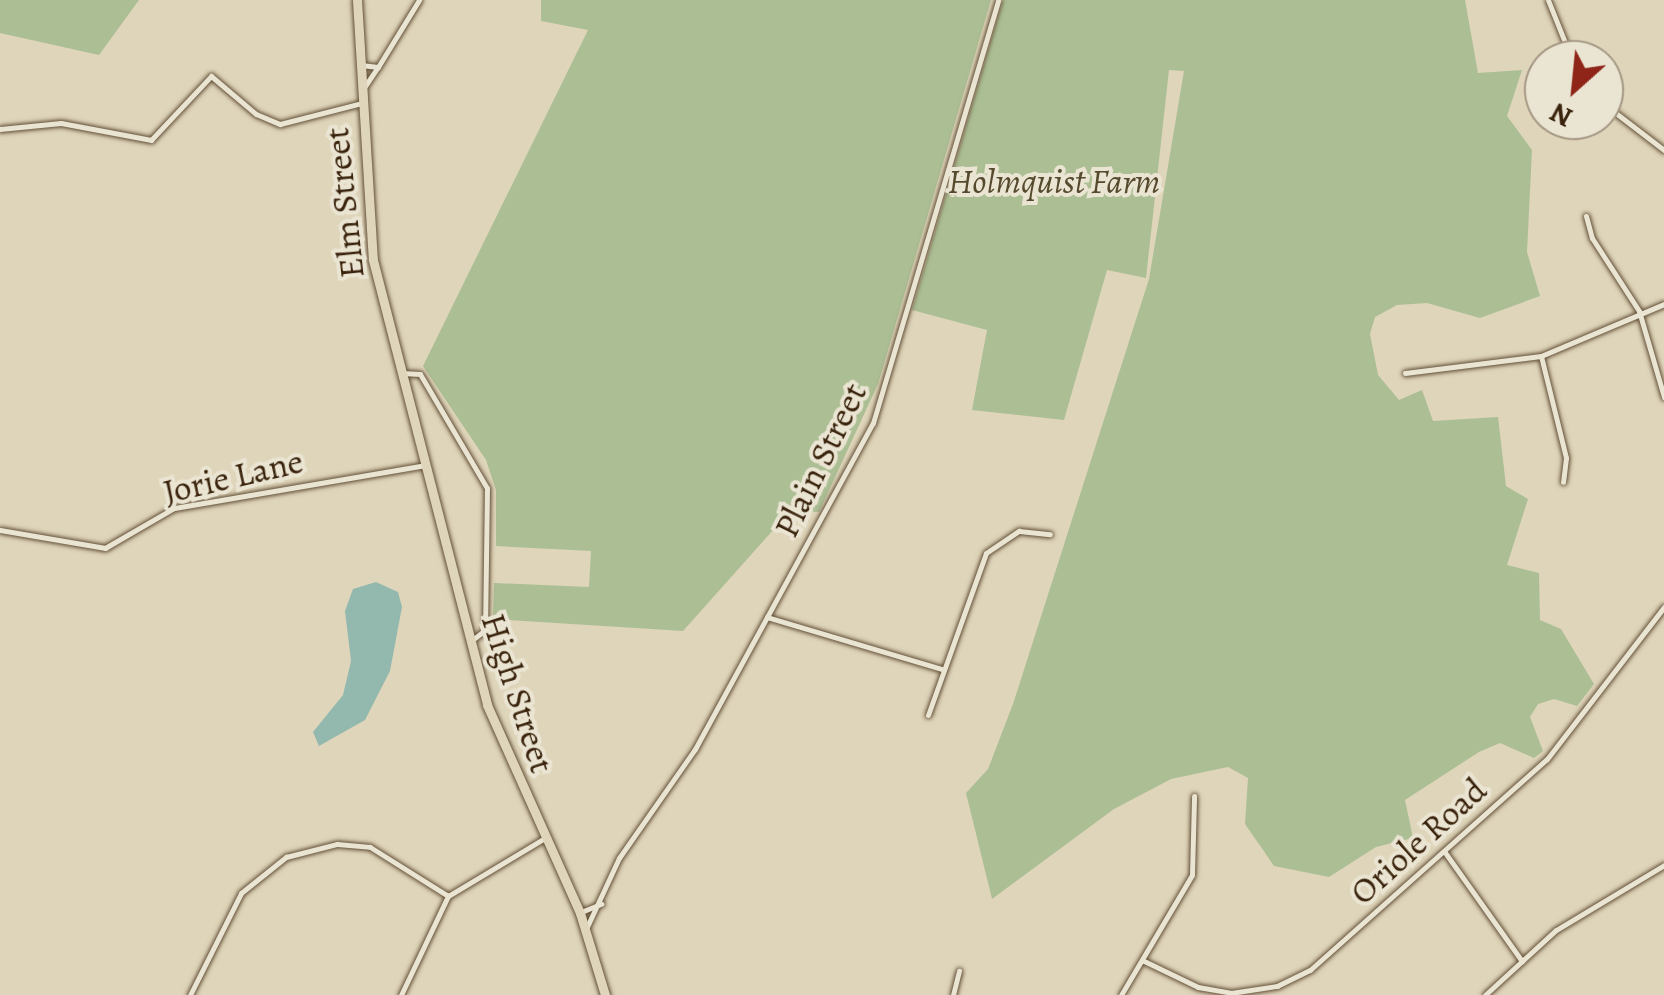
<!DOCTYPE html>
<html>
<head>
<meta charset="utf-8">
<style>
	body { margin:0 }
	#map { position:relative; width:1664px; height:995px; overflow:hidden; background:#dfd5ba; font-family:Alegreya,serif }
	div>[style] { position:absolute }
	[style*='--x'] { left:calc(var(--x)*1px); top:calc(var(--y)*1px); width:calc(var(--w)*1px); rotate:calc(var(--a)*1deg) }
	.green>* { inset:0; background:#acbe94 }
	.water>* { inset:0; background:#93b9ae }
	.roads { filter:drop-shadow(0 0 2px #635038) drop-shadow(0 0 2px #635038) }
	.street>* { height:5px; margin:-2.5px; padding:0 2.5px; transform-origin:2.5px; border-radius:2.5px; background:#eae4d2 }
	.primary>* { height:9px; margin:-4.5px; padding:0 4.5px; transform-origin:4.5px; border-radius:4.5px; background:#dfd5ba }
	span { translate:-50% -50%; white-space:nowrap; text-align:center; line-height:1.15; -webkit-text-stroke:8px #eae4d2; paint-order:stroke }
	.park-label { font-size:35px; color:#564a2e; font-style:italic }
	.street-label { font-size:35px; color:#3a230c }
	.north { position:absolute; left:1524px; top:40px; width:100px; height:100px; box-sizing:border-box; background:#eae4d2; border:2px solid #a49783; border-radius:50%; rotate:207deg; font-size:28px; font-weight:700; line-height:40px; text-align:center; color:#3a230c }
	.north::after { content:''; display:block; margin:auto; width:35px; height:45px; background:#8f2418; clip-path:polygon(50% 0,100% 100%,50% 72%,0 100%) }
</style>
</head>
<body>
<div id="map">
	<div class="green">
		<div style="clip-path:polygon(0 0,139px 0,99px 55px,0 33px)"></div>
		<div style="clip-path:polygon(541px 0,991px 0,878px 384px,819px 512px,790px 511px,683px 631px,493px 619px,494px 583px,589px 587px,591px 551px,496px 546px,496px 490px,486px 460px,423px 366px,588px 30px,541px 21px)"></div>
		<div style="clip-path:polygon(1003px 0,1465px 0,1478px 73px,1522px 70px,1507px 116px,1532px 150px,1527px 252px,1540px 296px,1480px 318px,1427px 303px,1397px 305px,1375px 317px,1370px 334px,1378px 375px,1399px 400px,1422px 390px,1433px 421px,1498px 417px,1506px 486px,1528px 499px,1507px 565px,1539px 573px,1540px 620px,1561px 629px,1594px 684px,1577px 706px,1554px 699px,1538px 704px,1530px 717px,1543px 751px,1534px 758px,1500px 743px,1479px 752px,1405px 800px,1413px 838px,1376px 847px,1329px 877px,1274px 866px,1245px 824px,1248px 778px,1228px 767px,1171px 779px,1114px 809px,992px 899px,966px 793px,988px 769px,1013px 704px,1149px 279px,1184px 71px,1169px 70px,1146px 278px,1107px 270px,1064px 420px,972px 410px,987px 330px,912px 310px)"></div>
	</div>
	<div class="water">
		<div style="clip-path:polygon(376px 582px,398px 592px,402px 607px,390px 671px,365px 720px,319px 746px,313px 732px,343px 695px,351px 661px,345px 611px,353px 589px)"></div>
	</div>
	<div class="roads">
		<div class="street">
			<div style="--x:1548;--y:0;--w:65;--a:68.2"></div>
			<div style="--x:361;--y:65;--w:17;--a:7"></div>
			<div style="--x:378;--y:67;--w:79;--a:-58.5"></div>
			<div style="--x:363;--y:89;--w:27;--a:-56"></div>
			<div style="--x:1604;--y:104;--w:76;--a:37.5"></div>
			<div style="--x:0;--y:129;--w:61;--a:-5.6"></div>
			<div style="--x:61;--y:123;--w:92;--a:10.7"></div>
			<div style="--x:151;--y:140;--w:88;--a:-46.8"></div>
			<div style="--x:211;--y:76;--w:59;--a:40.2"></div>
			<div style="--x:256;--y:114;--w:26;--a:23"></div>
			<div style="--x:280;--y:124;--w:85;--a:-14.4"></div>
			<div style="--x:1586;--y:216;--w:23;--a:75"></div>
			<div style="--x:1592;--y:238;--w:87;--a:57.2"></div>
			<div style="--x:1639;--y:311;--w:90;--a:73.8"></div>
			<div style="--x:1541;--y:356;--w:105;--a:76.2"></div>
			<div style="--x:1566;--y:458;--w:24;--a:97"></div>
			<div style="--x:402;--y:373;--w:18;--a:3"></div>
			<div style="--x:420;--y:374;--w:132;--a:59.6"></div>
			<div style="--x:487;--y:488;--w:142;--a:90.8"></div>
			<div style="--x:485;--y:630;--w:16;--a:142"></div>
			<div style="--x:1405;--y:373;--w:137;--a:-7.1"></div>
			<div style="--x:1541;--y:356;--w:134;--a:-22.9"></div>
			<div style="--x:0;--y:530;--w:107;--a:9.7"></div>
			<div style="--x:105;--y:548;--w:80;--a:-30.1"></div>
			<div style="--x:174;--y:508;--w:256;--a:-9.7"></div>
			<div style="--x:767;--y:617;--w:182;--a:16.6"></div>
			<div style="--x:928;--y:715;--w:172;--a:-70.3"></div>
			<div style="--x:986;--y:553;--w:40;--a:-34"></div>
			<div style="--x:1019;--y:531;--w:31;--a:6"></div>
			<div style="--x:1444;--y:851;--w:135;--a:54.7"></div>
			<div style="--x:581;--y:912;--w:22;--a:-22"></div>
			<div style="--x:586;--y:929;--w:78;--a:-65.1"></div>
			<div style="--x:619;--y:858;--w:133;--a:-55.1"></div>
			<div style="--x:695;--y:749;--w:371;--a:-61.4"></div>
			<div style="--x:873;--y:423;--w:441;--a:-73.5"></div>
			<div style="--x:1144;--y:961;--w:60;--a:25.7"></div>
			<div style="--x:1198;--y:987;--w:34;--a:10"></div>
			<div style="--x:1231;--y:993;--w:47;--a:-8.7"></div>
			<div style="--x:1277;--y:986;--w:37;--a:-26"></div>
			<div style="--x:1310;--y:970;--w:317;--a:-41.7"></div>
			<div style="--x:1547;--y:759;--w:192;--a:-52.4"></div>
			<div style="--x:190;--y:995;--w:114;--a:-63.4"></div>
			<div style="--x:241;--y:893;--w:58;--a:-38.7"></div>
			<div style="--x:286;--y:857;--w:53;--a:-14.3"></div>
			<div style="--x:337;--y:844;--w:33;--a:5"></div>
			<div style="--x:370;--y:847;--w:92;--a:32.1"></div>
			<div style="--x:401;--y:995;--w:110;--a:-64.6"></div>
			<div style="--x:448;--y:896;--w:113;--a:-30.9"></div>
			<div style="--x:953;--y:995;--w:25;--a:-76"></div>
			<div style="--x:1121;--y:995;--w:139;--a:-59.4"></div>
			<div style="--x:1192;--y:875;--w:79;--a:-88.5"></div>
			<div style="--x:1485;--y:995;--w:96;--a:-42.5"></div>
			<div style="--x:1556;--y:930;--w:126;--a:-31"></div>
		</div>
		<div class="primary">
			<div style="--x:357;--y:0;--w:260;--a:86.5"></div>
			<div style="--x:373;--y:260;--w:459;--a:75.6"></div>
			<div style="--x:487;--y:705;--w:228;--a:65.9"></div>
			<div style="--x:580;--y:913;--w:86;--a:73"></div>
		</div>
	</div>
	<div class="park-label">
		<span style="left:1054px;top:181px">Holmquist Farm</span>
	</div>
	<div class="street-label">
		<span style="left:344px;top:203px;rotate:-96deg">Elm Street</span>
		<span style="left:820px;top:460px;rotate:-64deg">Plain Street</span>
		<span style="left:233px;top:476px;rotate:-13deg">Jorie Lane</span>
		<span style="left:518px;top:693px;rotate:72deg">High Street</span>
		<span style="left:1418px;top:841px;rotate:-42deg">Oriole Road</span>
	</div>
	<div class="north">N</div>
</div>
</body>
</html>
